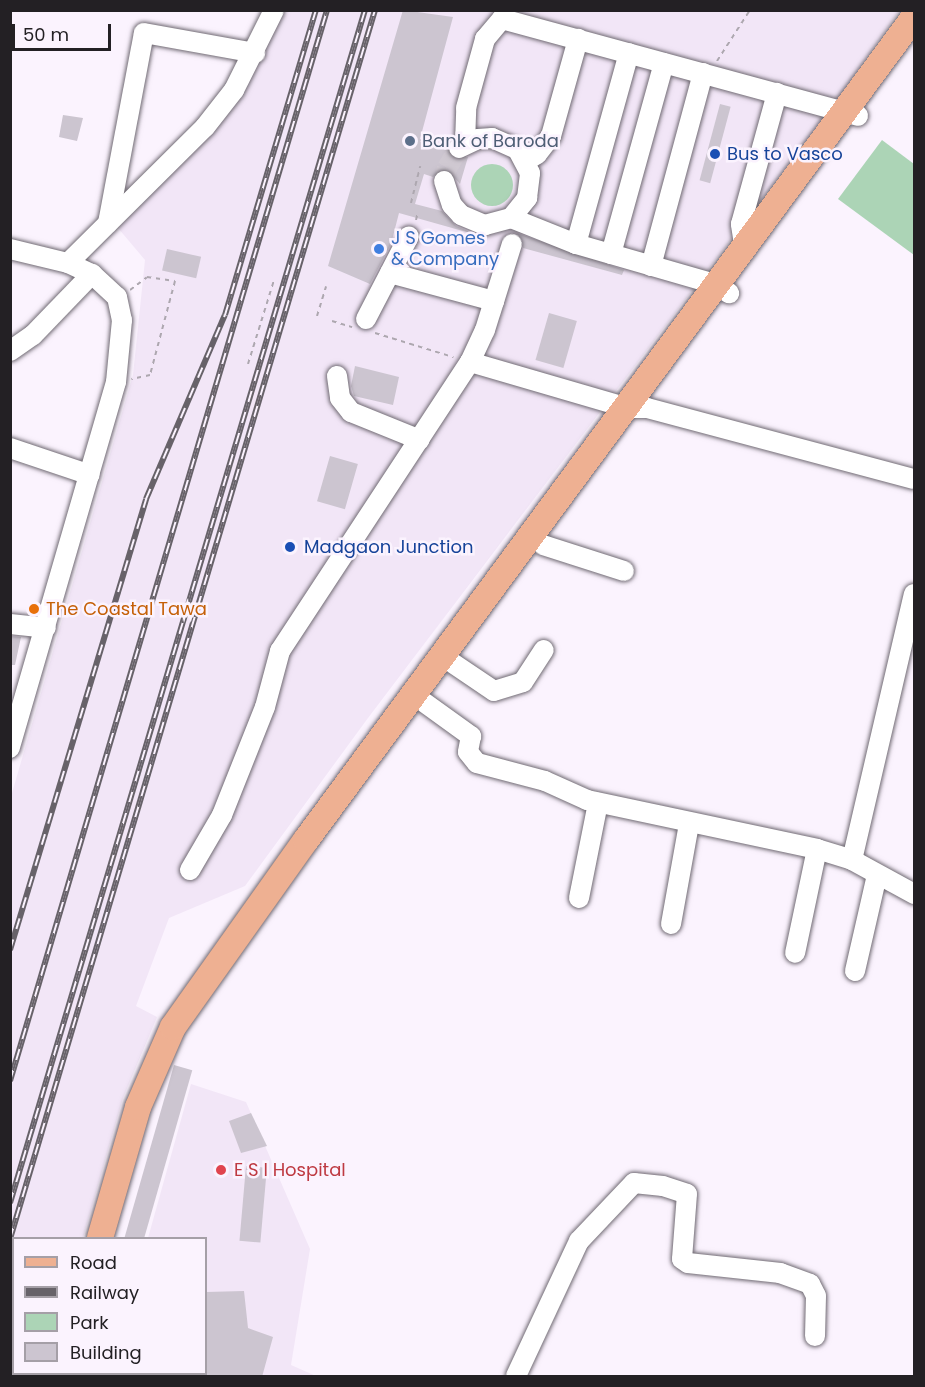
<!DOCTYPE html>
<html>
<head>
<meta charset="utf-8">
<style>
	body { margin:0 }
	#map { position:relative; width:925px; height:1387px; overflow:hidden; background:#fbf3fe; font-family:Poppins,sans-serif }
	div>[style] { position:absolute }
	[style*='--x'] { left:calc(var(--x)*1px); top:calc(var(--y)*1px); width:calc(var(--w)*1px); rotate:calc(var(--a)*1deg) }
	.built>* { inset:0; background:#f2e6f7 }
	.green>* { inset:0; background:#acd4b6 }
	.round { border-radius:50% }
	.building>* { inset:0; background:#ccc5d0; transform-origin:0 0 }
	.minor-tunnel>* { height:20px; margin-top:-10px; transform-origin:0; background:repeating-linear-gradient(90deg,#d0c9d2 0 20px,transparent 0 30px) }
	.path>* { height:2px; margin-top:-1px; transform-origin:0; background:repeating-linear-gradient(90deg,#ada7af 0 4.5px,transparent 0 9px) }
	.roads { filter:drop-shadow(0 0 2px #706a73) drop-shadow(0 0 2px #706a73) }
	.minor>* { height:20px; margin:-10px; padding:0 10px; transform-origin:10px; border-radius:10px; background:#fff }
	.major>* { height:26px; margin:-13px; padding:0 13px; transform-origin:13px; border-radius:13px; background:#eeb092 }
	.rail>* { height:6px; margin-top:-3px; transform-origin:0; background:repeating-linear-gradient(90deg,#fbf3fe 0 11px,#676269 0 22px); box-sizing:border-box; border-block:2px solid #676269 }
	.dots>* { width:16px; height:16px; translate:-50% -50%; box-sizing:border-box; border:3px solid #fbf3fe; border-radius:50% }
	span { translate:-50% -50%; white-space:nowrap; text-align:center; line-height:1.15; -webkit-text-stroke:5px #fbf3fe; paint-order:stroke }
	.service-label { font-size:18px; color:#4e5e75 }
	.left { translate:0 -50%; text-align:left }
	.transit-label { font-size:18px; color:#164399 }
	.shop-label { font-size:18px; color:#366cbe }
	.food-label { font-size:18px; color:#c56008 }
	.health-label { font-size:18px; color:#be3a42 }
	.frame { position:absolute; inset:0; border:12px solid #232024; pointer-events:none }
	.legend { position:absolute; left:12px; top:1237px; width:195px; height:138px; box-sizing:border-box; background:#fbf3fe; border:2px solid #a59fa7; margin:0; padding:8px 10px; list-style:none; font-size:18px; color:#232024 }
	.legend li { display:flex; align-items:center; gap:12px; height:30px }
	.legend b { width:30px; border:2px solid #a59fa7 }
	.scale { position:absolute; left:12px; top:24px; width:99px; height:27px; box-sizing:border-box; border:3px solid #232024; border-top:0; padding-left:8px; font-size:18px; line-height:21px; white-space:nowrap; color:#232024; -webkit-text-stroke:4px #fbf3fe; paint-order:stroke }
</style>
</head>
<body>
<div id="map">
	<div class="built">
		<div style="clip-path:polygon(283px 11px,899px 11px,835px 102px,368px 718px,245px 886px,169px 918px,136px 1006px,157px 1017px,123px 1098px,83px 1238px,14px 1238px,11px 1376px,10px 800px,133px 375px,145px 260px,118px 228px,216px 125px,268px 44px)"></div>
		<div style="clip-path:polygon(191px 1084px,246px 1102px,310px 1249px,291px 1365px,316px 1376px,104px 1376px,206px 1374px,206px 1238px,148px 1238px)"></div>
	</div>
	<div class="green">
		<div style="clip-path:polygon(882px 140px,914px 164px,914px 255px,838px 199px)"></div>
		<div class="round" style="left:471px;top:164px;width:42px;height:42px"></div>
	</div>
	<div class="building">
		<div style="clip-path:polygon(403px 10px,453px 17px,420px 139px,447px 146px,453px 158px,468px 157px,460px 184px,447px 169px,440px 170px,433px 177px,424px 174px,415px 204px,442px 211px,456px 226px,477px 235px,399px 213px,391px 244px,370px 284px,328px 266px)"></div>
		<div style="left:720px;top:104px;width:11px;height:79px;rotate:15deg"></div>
		<div style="clip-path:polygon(63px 115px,83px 118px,77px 141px,59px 137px)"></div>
		<div style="clip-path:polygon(517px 233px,624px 270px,622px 275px,523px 248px)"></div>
		<div style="left:167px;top:249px;width:35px;height:22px;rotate:13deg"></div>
		<div style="left:549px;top:313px;width:29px;height:49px;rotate:16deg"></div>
		<div style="clip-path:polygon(355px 366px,399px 377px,393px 405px,354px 396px,351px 386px)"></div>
		<div style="left:330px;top:456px;width:29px;height:47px;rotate:16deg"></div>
		<div style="clip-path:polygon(10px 636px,21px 637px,15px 665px,10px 665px)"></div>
		<div style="left:174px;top:1065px;width:19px;height:182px;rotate:16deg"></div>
		<div style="clip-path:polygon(251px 1113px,267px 1146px,241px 1153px,229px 1121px)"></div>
		<div style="left:246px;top:1166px;width:21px;height:75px;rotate:5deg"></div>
		<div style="clip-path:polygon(244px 1291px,248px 1328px,273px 1337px,262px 1377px,206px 1377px,206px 1292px)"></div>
	</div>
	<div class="minor-tunnel">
		<div style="--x:444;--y:181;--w:13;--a:-77"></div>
		<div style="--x:447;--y:168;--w:23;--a:-59"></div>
	</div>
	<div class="path">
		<div style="--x:717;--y:61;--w:61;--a:-57.1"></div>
		<div style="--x:411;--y:203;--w:38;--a:-76"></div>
		<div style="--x:416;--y:220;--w:9;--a:-77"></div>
		<div style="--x:130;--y:290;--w:21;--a:-37"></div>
		<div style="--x:147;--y:277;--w:28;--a:8"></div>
		<div style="--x:175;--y:281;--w:97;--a:104.9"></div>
		<div style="--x:150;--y:375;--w:19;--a:168"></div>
		<div style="--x:317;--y:316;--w:31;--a:-73"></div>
		<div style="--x:332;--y:321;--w:21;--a:17"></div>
		<div style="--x:375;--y:333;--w:82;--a:17.1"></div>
		<div style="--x:248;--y:364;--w:88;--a:-72.8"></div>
	</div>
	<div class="roads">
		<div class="minor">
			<div style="--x:465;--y:144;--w:36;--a:-88"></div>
			<div style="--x:466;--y:108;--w:72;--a:-74.6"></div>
			<div style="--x:485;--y:39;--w:26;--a:-50"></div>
			<div style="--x:502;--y:19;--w:369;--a:15.2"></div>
			<div style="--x:526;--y:161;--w:13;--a:-32"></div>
			<div style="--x:537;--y:154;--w:23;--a:-52"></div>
			<div style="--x:551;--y:136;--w:101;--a:-74.4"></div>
			<div style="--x:444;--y:181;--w:25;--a:72"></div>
			<div style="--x:452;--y:205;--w:13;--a:48"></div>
			<div style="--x:461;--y:215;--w:26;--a:23"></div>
			<div style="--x:485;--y:225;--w:27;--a:-15"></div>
			<div style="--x:511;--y:218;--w:26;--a:-51"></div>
			<div style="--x:527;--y:198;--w:25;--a:-83"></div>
			<div style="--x:530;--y:173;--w:27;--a:-118"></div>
			<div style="--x:517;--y:149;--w:27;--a:-156"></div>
			<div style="--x:492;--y:138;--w:14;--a:176"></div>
			<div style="--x:478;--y:139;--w:21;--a:155"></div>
			<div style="--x:511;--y:218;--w:70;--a:21.8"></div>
			<div style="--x:576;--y:244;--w:145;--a:16.1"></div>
			<div style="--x:715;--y:284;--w:17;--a:33"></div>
			<div style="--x:108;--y:223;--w:193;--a:-79.3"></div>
			<div style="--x:144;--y:33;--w:113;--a:10.2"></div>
			<div style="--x:576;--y:244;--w:198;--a:-74.5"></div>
			<div style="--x:744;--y:244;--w:20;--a:-99"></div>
			<div style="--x:741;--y:224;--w:136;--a:-74.6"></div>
			<div style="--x:10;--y:249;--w:60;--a:13.6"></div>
			<div style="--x:68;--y:263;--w:26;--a:25"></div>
			<div style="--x:92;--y:274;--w:34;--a:43"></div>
			<div style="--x:117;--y:297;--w:24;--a:78"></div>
			<div style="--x:122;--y:320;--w:62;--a:95.5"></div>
			<div style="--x:116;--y:382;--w:381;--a:106.2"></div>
			<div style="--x:611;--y:254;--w:198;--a:-74.5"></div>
			<div style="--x:68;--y:263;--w:193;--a:-44.8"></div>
			<div style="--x:205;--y:127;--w:47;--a:-51.9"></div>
			<div style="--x:234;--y:90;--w:89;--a:-63.4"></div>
			<div style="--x:651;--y:266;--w:200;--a:-74.9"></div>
			<div style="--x:390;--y:273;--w:108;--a:15.1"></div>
			<div style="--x:366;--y:319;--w:93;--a:-62.6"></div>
			<div style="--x:10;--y:351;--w:28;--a:-35"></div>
			<div style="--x:33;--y:335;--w:85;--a:-46"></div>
			<div style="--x:470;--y:362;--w:165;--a:16.2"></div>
			<div style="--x:628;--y:408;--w:19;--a:0"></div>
			<div style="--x:647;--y:408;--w:276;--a:14.9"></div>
			<div style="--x:337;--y:376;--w:22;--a:82"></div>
			<div style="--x:340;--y:398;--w:18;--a:52"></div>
			<div style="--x:351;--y:412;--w:74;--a:22.1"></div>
			<div style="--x:10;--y:448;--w:84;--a:18.6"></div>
			<div style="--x:543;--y:545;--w:85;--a:17.8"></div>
			<div style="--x:10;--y:624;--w:36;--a:6"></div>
			<div style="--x:454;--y:664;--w:48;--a:34"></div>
			<div style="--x:494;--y:691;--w:30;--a:-17"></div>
			<div style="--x:523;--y:682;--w:38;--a:-57"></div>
			<div style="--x:425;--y:703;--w:57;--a:35.7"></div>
			<div style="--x:471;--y:736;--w:16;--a:101"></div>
			<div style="--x:468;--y:752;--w:14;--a:51"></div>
			<div style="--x:477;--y:763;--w:70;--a:14.8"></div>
			<div style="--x:545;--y:781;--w:46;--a:24.3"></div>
			<div style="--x:587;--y:800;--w:235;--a:12"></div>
			<div style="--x:817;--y:849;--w:106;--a:101.9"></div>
			<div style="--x:817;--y:849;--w:37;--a:17"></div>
			<div style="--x:852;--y:860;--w:71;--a:28.7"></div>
			<div style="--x:852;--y:860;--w:273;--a:-76.9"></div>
			<div style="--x:190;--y:870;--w:64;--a:-59.8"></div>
			<div style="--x:222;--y:815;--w:116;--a:-68.3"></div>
			<div style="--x:265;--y:707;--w:58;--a:-75"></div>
			<div style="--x:280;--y:651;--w:346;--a:-56.7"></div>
			<div style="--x:470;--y:362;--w:35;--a:-65"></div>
			<div style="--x:485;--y:330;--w:90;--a:-72.6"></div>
			<div style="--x:579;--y:898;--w:97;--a:-78.7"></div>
			<div style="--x:671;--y:924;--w:102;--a:-79.8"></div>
			<div style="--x:855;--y:971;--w:98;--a:-77.1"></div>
			<div style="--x:516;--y:1376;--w:149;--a:-65"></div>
			<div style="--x:579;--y:1241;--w:80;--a:-46.5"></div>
			<div style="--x:634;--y:1183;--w:29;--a:6"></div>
			<div style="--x:663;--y:1186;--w:25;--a:18"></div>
			<div style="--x:687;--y:1194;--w:65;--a:94.4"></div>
			<div style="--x:682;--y:1259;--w:7;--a:34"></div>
			<div style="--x:688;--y:1263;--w:93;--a:6.2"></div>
			<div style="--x:780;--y:1273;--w:32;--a:20"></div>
			<div style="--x:810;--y:1284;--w:13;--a:63"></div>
			<div style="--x:816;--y:1296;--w:40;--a:91.4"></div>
		</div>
		<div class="major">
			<div style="--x:100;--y:1238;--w:136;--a:-73.8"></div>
			<div style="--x:138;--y:1107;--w:87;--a:-66.4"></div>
			<div style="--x:173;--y:1027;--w:229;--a:-54.6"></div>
			<div style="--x:306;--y:840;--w:1023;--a:-53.54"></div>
			<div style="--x:71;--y:1376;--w:2;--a:-63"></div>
		</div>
	</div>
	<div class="rail">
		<div style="--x:10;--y:950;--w:471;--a:-73.2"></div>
		<div style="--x:146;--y:499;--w:200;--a:-66.8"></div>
		<div style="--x:225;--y:315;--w:318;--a:-73.4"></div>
		<div style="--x:10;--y:1081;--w:1117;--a:-73.51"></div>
		<div style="--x:10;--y:1203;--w:1245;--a:-73.43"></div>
		<div style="--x:10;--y:1239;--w:1282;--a:-73.46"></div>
	</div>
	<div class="dots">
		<div style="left:410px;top:141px;background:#5c6f8a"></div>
		<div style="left:715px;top:154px;background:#1a4fb4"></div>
		<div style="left:379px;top:249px;background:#3f7fe0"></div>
		<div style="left:290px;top:547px;background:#1a4fb4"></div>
		<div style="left:34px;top:609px;background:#e8710a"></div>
		<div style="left:221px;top:1170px;background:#e0444e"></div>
	</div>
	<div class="service-label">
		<span class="left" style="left:422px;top:141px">Bank of Baroda</span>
	</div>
	<div class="transit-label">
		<span class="left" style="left:727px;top:154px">Bus to Vasco</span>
		<span class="left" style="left:304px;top:547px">Madgaon Junction</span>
	</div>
	<div class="shop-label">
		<span class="left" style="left:391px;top:249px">J S Gomes<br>&amp; Company</span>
	</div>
	<div class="food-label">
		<span class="left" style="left:46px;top:609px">The Coastal Tawa</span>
	</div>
	<div class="health-label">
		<span class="left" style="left:234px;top:1170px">E S I Hospital</span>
	</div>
	<div class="frame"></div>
	<ul class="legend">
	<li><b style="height:8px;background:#eeb092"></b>Road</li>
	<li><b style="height:8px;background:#676269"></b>Railway</li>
	<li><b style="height:16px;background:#acd4b6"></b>Park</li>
	<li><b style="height:16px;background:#ccc5d0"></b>Building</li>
	</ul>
	<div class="scale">50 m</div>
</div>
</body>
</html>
